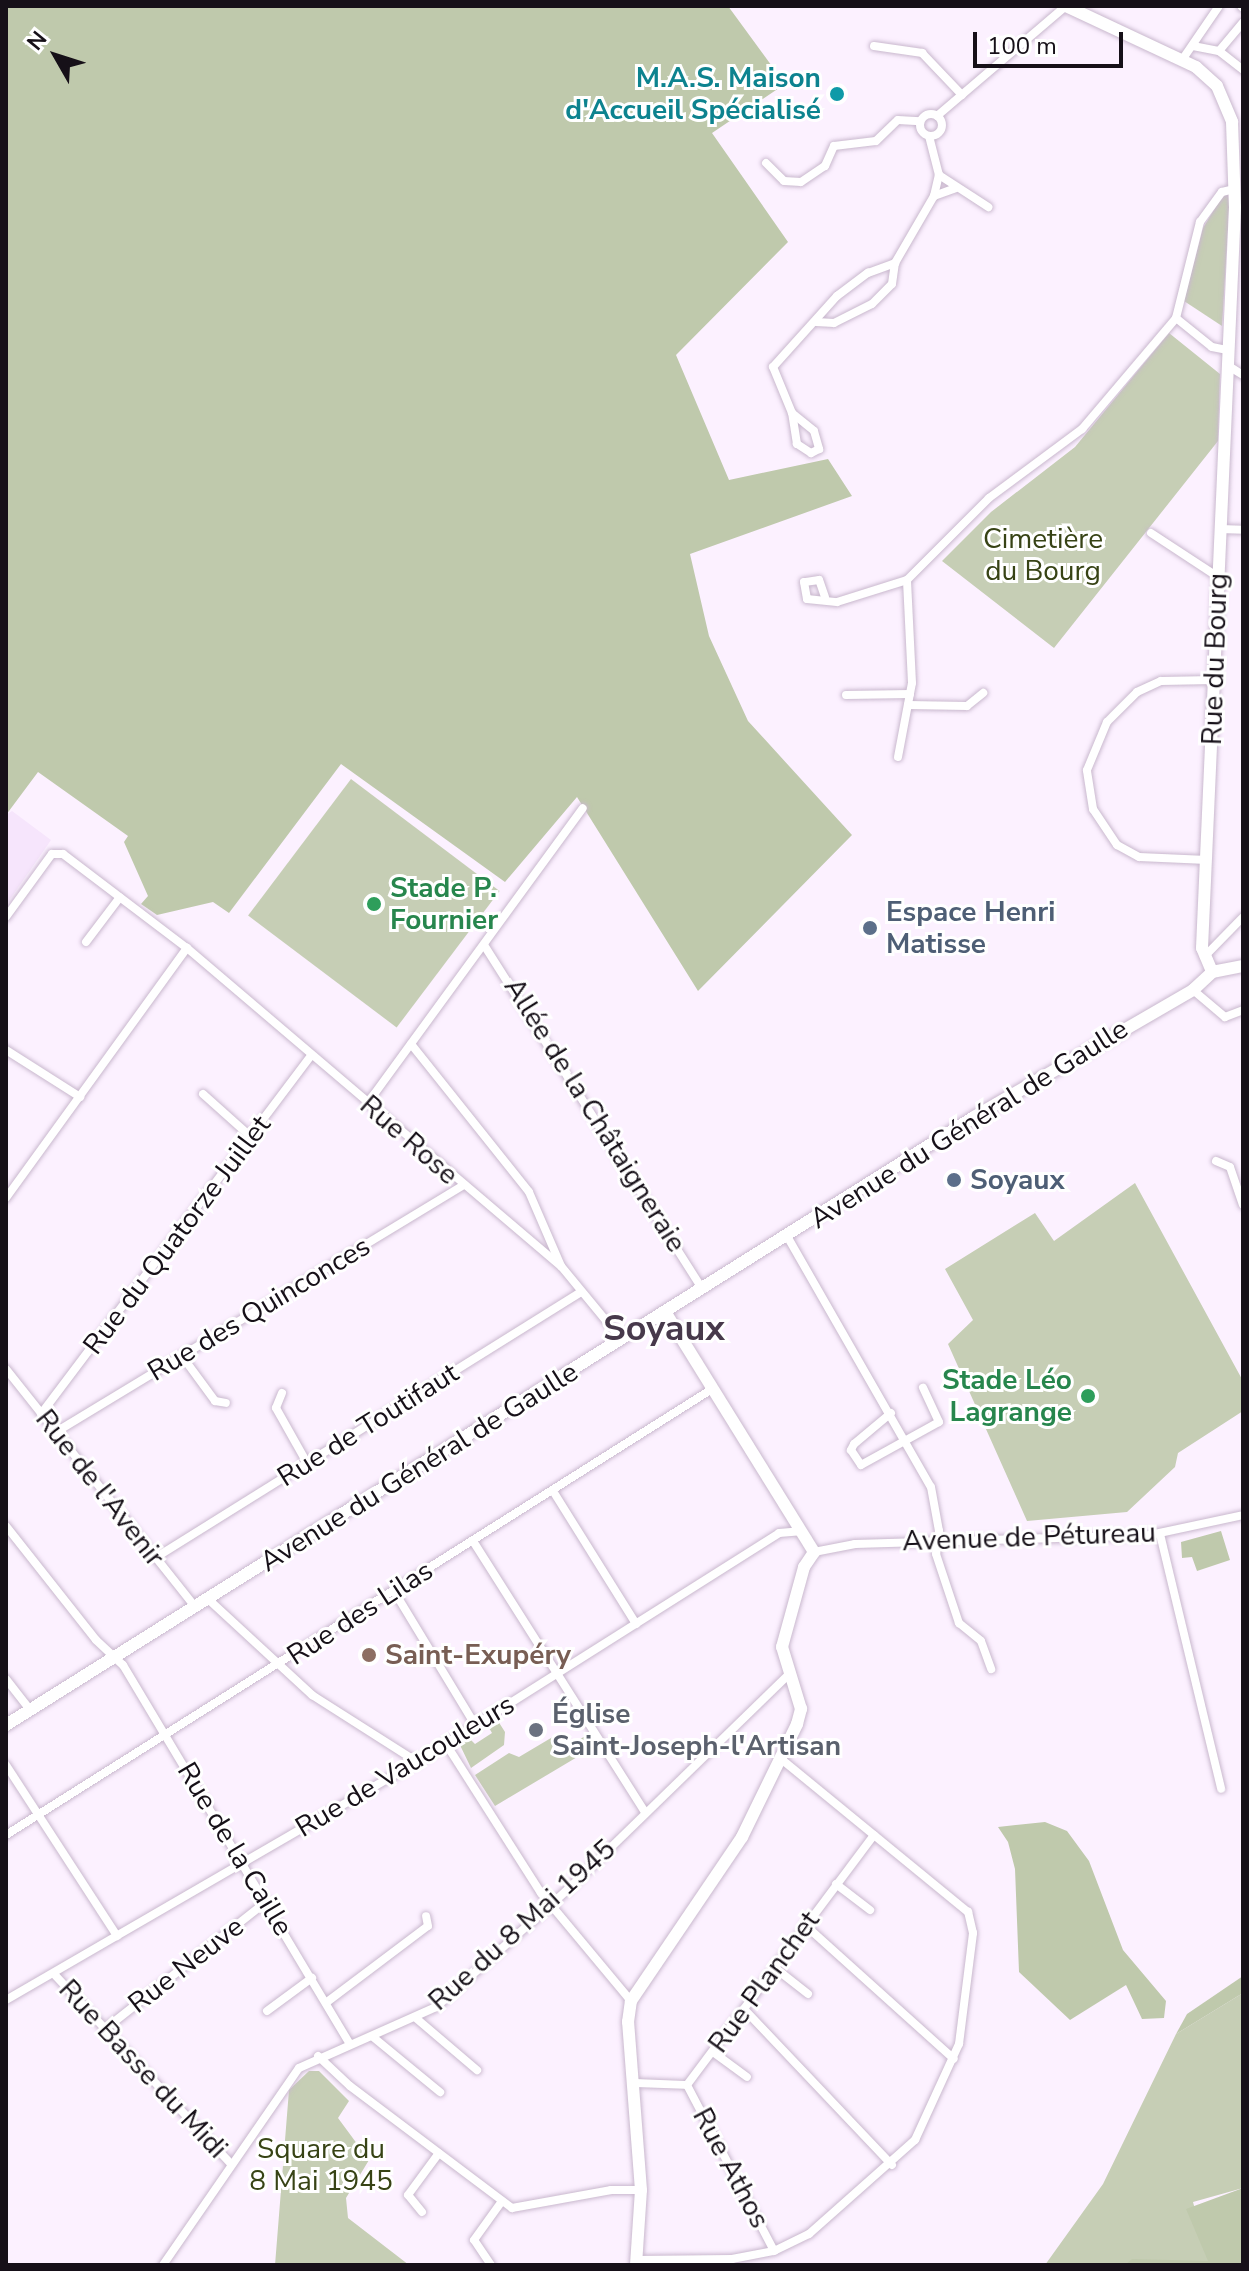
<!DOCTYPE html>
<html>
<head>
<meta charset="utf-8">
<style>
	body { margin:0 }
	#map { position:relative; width:1249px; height:2271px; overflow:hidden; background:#fcf1ff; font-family:"Nunito Sans",sans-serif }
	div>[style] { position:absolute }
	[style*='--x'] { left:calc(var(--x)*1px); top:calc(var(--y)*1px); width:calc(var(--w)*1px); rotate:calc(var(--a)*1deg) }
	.built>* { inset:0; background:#f6e5fc }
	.green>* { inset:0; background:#c6ceb5; transform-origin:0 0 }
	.forest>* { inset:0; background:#bfc9ac }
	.roads { filter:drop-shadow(0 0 2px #c9b8ce) drop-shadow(0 0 2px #c9b8ce) }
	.street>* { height:8px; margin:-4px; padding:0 4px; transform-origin:4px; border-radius:4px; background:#fff }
	.street>.ring { margin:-4px; padding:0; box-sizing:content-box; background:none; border:8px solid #fff; border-radius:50% }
	.secondary>* { height:12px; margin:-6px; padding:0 6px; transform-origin:6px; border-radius:6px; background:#fff }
	.dots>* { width:22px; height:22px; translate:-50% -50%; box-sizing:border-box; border:4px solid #fff; border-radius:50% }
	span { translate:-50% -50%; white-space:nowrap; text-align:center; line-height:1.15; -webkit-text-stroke:6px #fff; paint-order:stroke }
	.culture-label { font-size:28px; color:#0d838f; font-weight:700 }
	.right { translate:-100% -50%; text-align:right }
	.park-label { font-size:28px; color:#374315 }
	.street-label { font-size:28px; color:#161018 }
	.leisure-label { font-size:28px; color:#27864d; font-weight:700 }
	.left { translate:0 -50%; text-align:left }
	.service-label { font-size:28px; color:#4e5e75; font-weight:700 }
	.education-label { font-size:28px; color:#785e54; font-weight:700 }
	.worship-label { font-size:28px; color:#5b616d; font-weight:700 }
	.district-label { font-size:36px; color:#47394b; font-weight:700 }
	.frame { position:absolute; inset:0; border:8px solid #161018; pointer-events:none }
	.north { position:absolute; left:16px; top:16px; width:80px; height:80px; -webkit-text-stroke:6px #fff; paint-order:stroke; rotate:309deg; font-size:22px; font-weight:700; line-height:32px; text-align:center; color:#161018 }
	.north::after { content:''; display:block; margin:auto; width:28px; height:36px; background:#161018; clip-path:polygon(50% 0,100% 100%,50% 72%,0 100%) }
	.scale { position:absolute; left:973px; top:32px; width:150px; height:36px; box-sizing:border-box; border:4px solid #161018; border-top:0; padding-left:10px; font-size:24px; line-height:28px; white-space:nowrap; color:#161018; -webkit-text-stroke:6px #fff; paint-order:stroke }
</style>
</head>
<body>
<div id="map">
	<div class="built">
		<div style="clip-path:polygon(12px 811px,51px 840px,6px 905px,6px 815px)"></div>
	</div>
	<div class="green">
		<div style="clip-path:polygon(1229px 194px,1229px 212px,1222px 326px,1184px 301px,1203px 228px,1223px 195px)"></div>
		<div style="clip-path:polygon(1169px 333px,1220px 374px,1218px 441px,1054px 648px,942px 561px,991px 512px,1075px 447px)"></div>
		<div style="left:351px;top:779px;width:186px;height:171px;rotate:37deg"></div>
		<div style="clip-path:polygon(1135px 1183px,1243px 1381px,1243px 1411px,1178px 1453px,1175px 1467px,1127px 1512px,1027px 1521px,948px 1344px,973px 1320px,945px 1269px,1035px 1213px,1054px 1241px)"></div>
		<div style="clip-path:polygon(498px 1721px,505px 1732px,504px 1745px,471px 1768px,459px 1743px,468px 1737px,475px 1744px,492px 1733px,488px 1726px)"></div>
		<div style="clip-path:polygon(556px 1735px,565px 1748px,587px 1735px,594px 1747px,495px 1806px,475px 1775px,509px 1753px,519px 1757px)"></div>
		<div style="clip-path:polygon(1243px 1993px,1243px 2188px,1193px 2202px,1209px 2261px,1045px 2265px,1103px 2184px,1176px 2034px)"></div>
		<div style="clip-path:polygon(309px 2071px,319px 2071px,349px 2101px,338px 2118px,369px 2160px,346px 2198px,348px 2218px,409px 2265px,275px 2265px,289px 2090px)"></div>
	</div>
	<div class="forest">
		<div style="clip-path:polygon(6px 6px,728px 6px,785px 84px,712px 133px,788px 242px,676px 355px,729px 480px,828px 459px,852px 496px,690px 554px,709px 636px,748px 721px,852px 835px,698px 991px,577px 797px,505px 882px,341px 764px,229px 913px,213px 902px,157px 915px,141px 904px,148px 896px,124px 842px,128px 836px,38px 772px,6px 815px)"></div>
		<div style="clip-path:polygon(1221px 1531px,1230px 1560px,1197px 1571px,1192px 1557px,1182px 1558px,1181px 1542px)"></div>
		<div style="clip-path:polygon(1045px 1822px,1067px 1831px,1089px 1861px,1123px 1950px,1166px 2001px,1164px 2018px,1142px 2019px,1126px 1985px,1070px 2020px,1019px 1972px,1015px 1869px,1008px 1842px,998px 1827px)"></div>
		<div style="clip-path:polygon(1243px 1976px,1243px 1993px,1176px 2034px,1187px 2014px)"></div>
		<div style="clip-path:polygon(1243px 2188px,1243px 2265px,1125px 2265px,1132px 2259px,1208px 2261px,1186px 2209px)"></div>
	</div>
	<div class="roads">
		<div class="street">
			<div style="--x:1241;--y:6;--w:3;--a:45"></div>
			<div style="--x:874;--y:46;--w:49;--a:8.3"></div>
			<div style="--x:922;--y:53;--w:58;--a:46.4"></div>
			<div style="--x:1193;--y:46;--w:26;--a:11"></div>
			<div style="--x:1219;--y:51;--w:31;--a:38"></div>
			<div style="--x:1219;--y:51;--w:38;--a:-50"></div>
			<div style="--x:1182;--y:60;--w:65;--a:-55.6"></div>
			<div class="ring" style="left:920px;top:114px;width:14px;height:14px"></div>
			<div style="--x:937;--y:116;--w:170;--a:-40.5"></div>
			<div style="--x:766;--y:163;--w:25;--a:45"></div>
			<div style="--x:784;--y:181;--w:17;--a:3"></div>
			<div style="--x:801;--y:182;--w:29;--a:-34"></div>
			<div style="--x:825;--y:166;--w:22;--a:-66"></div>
			<div style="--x:834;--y:146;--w:42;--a:-6.8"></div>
			<div style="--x:876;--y:141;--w:30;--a:-44"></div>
			<div style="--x:898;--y:120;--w:22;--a:3"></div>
			<div style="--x:939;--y:175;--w:59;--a:33.1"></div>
			<div style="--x:934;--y:196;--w:23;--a:-20"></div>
			<div style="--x:1176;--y:318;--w:46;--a:38.9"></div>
			<div style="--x:1212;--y:347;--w:16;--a:11"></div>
			<div style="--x:816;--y:322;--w:18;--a:3"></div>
			<div style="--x:834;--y:323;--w:42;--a:-26.6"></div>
			<div style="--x:872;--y:304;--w:28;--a:-45"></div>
			<div style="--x:892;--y:284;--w:21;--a:-82"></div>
			<div style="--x:895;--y:263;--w:78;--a:-59.8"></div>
			<div style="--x:934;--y:196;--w:22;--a:-77"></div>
			<div style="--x:939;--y:175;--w:40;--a:-104.4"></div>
			<div style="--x:1227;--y:365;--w:19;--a:32"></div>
			<div style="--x:792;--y:413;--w:28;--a:39"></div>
			<div style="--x:814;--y:431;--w:19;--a:74"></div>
			<div style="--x:819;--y:449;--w:9;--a:153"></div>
			<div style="--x:811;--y:453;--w:17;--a:-147"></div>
			<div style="--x:797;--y:444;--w:31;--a:-99"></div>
			<div style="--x:792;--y:413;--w:50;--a:-112.4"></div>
			<div style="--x:773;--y:367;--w:96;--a:-48"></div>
			<div style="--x:837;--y:296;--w:39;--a:-37"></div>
			<div style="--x:868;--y:273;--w:29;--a:-20"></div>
			<div style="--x:1220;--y:529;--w:23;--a:2"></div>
			<div style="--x:1151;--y:533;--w:80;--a:33.3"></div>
			<div style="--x:825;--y:597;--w:18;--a:-109"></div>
			<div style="--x:819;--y:580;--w:15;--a:172"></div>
			<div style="--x:804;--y:582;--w:17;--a:80"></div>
			<div style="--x:807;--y:599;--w:30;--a:6"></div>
			<div style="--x:837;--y:602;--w:73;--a:-17.4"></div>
			<div style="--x:907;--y:580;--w:116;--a:-45"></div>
			<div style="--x:989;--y:498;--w:116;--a:-36.6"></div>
			<div style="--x:1082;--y:429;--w:145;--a:-49.7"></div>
			<div style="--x:1176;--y:318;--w:99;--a:-76"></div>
			<div style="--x:1200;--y:222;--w:37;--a:-54"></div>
			<div style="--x:1222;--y:192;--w:12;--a:-14"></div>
			<div style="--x:846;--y:695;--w:64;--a:-0.9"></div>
			<div style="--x:908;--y:705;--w:59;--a:1"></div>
			<div style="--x:967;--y:706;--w:21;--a:-39"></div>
			<div style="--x:898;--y:757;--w:75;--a:-79.3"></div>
			<div style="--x:912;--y:683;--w:103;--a:-92.8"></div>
			<div style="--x:1207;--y:860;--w:68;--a:-177.5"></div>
			<div style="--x:1139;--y:857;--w:25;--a:-151"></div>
			<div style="--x:1117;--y:845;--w:43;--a:-123.7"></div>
			<div style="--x:1093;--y:809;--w:39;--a:-99"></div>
			<div style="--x:1087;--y:770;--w:52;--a:-67.4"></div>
			<div style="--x:1107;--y:722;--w:42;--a:-45"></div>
			<div style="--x:1137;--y:692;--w:26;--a:-25"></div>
			<div style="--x:1161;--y:681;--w:53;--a:-1.1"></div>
			<div style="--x:6;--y:917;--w:78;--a:-53.9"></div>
			<div style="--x:52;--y:854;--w:11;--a:0"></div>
			<div style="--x:63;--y:854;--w:156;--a:37.2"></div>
			<div style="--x:187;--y:948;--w:491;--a:40.4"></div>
			<div style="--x:561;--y:1266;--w:96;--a:50.5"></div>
			<div style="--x:86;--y:942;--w:56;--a:-52.9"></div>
			<div style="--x:484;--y:945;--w:407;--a:57.6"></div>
			<div style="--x:1204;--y:957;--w:56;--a:-45.7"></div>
			<div style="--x:1193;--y:990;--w:42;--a:40.2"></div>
			<div style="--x:1225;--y:1017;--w:19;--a:-21"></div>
			<div style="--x:411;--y:1044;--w:189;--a:51.4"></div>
			<div style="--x:529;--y:1192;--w:81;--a:66.6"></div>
			<div style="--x:6;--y:1050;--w:88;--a:32.4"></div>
			<div style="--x:203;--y:1094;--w:63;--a:41.8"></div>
			<div style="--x:367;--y:1104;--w:366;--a:-53.9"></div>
			<div style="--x:1216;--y:1161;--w:15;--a:23"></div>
			<div style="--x:1230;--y:1167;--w:40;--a:71.1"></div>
			<div style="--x:6;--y:1198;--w:309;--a:-54.1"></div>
			<div style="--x:787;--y:1236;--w:289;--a:60.2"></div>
			<div style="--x:931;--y:1487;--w:45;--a:79.7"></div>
			<div style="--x:939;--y:1531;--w:23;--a:97"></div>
			<div style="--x:936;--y:1554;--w:73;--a:71.6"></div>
			<div style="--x:959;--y:1623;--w:28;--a:39"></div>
			<div style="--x:981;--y:1641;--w:30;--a:70"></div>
			<div style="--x:182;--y:1356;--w:56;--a:53.7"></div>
			<div style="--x:215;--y:1401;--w:11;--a:10"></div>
			<div style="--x:6;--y:1369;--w:304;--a:51.5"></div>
			<div style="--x:282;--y:1393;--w:16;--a:112"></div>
			<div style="--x:276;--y:1408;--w:63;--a:60.6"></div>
			<div style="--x:891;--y:1413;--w:48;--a:140"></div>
			<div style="--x:854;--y:1444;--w:7;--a:117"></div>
			<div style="--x:851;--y:1450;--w:18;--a:56"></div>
			<div style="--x:861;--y:1465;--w:89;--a:-28.9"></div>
			<div style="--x:939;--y:1422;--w:38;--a:-115"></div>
			<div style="--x:41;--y:1414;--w:448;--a:-53"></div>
			<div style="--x:56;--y:1432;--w:475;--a:-31.2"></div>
			<div style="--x:553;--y:1491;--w:157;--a:58"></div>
			<div style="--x:6;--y:1526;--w:145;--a:51.7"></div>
			<div style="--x:96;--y:1640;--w:37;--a:43"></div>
			<div style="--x:123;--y:1665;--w:442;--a:59.1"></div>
			<div style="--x:1160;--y:1534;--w:262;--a:76.5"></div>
			<div style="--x:473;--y:1541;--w:321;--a:57.6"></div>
			<div style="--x:814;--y:1552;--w:42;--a:-11"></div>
			<div style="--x:855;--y:1544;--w:295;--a:-1.7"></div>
			<div style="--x:1150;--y:1535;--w:95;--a:-12.1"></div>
			<div style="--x:155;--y:1558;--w:502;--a:-31.98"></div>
			<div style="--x:394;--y:1591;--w:157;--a:58.8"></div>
			<div style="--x:208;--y:1599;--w:142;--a:42.7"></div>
			<div style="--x:312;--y:1695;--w:125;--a:32.5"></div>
			<div style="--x:6;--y:1679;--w:39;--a:52"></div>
			<div style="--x:446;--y:1744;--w:177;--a:57.5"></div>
			<div style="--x:541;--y:1893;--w:141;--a:50.2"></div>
			<div style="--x:6;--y:1765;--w:204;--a:57"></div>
			<div style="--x:6;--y:1835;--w:835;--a:-32.28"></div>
			<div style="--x:836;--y:1884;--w:43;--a:37.4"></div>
			<div style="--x:805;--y:1925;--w:200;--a:42"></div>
			<div style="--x:775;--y:1968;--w:42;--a:38.2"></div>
			<div style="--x:54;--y:1974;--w:260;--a:47"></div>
			<div style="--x:6;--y:2000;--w:475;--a:-30.1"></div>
			<div style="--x:417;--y:1762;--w:428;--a:-32.3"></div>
			<div style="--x:779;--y:1533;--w:21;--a:-5"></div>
			<div style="--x:327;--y:2002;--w:126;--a:-37"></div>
			<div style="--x:428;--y:1926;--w:10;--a:-101"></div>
			<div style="--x:744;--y:2009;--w:215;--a:46.5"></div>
			<div style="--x:267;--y:2011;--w:56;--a:-36.3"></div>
			<div style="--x:417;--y:2019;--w:79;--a:40.4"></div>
			<div style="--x:105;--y:2029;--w:206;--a:-38.3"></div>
			<div style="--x:373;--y:2037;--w:87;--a:39.4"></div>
			<div style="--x:713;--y:2052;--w:42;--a:36.3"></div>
			<div style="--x:318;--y:2056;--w:44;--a:43.2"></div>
			<div style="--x:350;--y:2086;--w:203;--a:37"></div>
			<div style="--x:512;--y:2208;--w:101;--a:-10.3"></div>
			<div style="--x:611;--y:2190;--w:30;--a:0"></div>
			<div style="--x:633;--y:2083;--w:54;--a:2.1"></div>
			<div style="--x:687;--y:2085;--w:312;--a:-53.2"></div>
			<div style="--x:687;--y:2085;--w:187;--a:62.3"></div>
			<div style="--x:422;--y:2212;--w:22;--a:-129"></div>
			<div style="--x:408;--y:2195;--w:52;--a:-53.6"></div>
			<div style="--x:637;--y:2260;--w:95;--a:-0.6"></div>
			<div style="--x:732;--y:2259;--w:43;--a:-10.8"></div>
			<div style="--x:774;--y:2251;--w:39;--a:-26"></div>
			<div style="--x:809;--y:2234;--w:142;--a:-41.6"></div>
			<div style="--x:915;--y:2140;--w:106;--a:-65.4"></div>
			<div style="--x:959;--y:2044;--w:112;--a:-82.8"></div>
			<div style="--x:973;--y:1933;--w:22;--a:-103"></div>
			<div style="--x:968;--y:1912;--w:242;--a:-140.7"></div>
			<div style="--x:163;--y:2265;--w:239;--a:-55.4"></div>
			<div style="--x:299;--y:2068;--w:150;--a:-24"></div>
			<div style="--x:436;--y:2007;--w:174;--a:-41.7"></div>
			<div style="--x:566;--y:1891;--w:310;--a:-44.2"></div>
			<div style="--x:491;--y:2265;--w:30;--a:-124"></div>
			<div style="--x:474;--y:2240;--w:48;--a:-54.3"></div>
		</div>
		<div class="secondary">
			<div style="--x:1066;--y:6;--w:144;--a:25.1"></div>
			<div style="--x:1196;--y:67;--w:28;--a:42"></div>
			<div style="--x:1217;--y:86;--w:39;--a:67"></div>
			<div style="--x:1232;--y:122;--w:85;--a:88"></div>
			<div style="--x:1235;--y:207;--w:742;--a:92.55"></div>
			<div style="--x:1202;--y:948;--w:26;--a:67"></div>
			<div style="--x:6;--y:1725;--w:1143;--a:-32.13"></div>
			<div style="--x:974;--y:1117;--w:253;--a:-30.1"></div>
			<div style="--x:1193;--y:990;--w:26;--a:-43"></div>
			<div style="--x:1212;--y:972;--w:32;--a:-11"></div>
			<div style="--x:636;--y:2265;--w:75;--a:-86.2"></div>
			<div style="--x:641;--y:2190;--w:169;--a:-94.4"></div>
			<div style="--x:628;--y:2022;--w:21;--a:-82"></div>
			<div style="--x:631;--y:2001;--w:198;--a:-55.9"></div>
			<div style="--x:742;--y:1837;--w:126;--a:-64"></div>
			<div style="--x:797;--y:1724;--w:16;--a:-75"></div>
			<div style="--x:801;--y:1709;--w:65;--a:-107"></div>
			<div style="--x:782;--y:1647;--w:83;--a:-74.6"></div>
			<div style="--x:804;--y:1567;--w:18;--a:-56"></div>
			<div style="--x:814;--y:1552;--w:282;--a:-121.8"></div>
		</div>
	</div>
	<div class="dots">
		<div style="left:837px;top:94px;background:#0f9aa8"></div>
		<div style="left:374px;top:904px;background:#2e9e5b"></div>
		<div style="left:870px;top:928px;background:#5c6f8a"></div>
		<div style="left:954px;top:1180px;background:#5c6f8a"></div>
		<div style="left:1088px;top:1396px;background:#2e9e5b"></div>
		<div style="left:369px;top:1655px;background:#8d6e63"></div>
		<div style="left:536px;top:1730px;background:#6b7280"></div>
	</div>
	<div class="culture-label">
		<span class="right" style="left:821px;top:94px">M.A.S. Maison<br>d'Accueil Spécialisé</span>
	</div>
	<div class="park-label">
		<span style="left:1043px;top:555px">Cimetière<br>du Bourg</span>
		<span style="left:321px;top:2165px">Square du<br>8 Mai 1945</span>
	</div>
	<div class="street-label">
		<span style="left:1215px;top:659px;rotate:-88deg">Rue du Bourg</span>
		<span style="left:595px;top:1115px;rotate:58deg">Allée de la Châtaigneraie</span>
		<span style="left:969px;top:1124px;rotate:-32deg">Avenue du Général de Gaulle</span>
		<span style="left:409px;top:1140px;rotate:41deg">Rue Rose</span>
		<span style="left:177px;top:1235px;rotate:-53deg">Rue du Quatorze Juillet</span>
		<span style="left:259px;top:1309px;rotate:-31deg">Rue des Quinconces</span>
		<span style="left:368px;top:1425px;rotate:-32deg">Rue de Toutifaut</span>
		<span style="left:419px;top:1467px;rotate:-32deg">Avenue du Général de Gaulle</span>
		<span style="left:100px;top:1488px;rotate:52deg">Rue de l'Avenir</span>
		<span style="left:1029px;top:1537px;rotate:-2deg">Avenue de Pétureau</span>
		<span style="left:360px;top:1613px;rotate:-33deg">Rue des Lilas</span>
		<span style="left:405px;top:1766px;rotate:-31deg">Rue de Vaucouleurs</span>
		<span style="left:235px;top:1849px;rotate:59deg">Rue de la Caille</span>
		<span style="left:522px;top:1925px;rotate:-42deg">Rue du 8 Mai 1945</span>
		<span style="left:186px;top:1965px;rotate:-38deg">Rue Neuve</span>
		<span style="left:764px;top:1982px;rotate:-54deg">Rue Planchet</span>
		<span style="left:143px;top:2069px;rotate:47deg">Rue Basse du Midi</span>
		<span style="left:731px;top:2168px;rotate:62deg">Rue Athos</span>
	</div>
	<div class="leisure-label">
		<span class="left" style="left:390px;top:904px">Stade P.<br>Fournier</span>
		<span class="right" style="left:1072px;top:1396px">Stade Léo<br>Lagrange</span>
	</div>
	<div class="service-label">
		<span class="left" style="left:886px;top:928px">Espace Henri<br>Matisse</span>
		<span class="left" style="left:970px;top:1180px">Soyaux</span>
	</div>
	<div class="education-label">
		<span class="left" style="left:385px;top:1655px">Saint-Exupéry</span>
	</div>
	<div class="worship-label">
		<span class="left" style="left:552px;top:1730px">Église<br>Saint-Joseph-l'Artisan</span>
	</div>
	<div class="district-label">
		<span style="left:664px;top:1329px">Soyaux</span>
	</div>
	<div class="frame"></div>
	<div class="north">N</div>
	<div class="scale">100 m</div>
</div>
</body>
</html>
